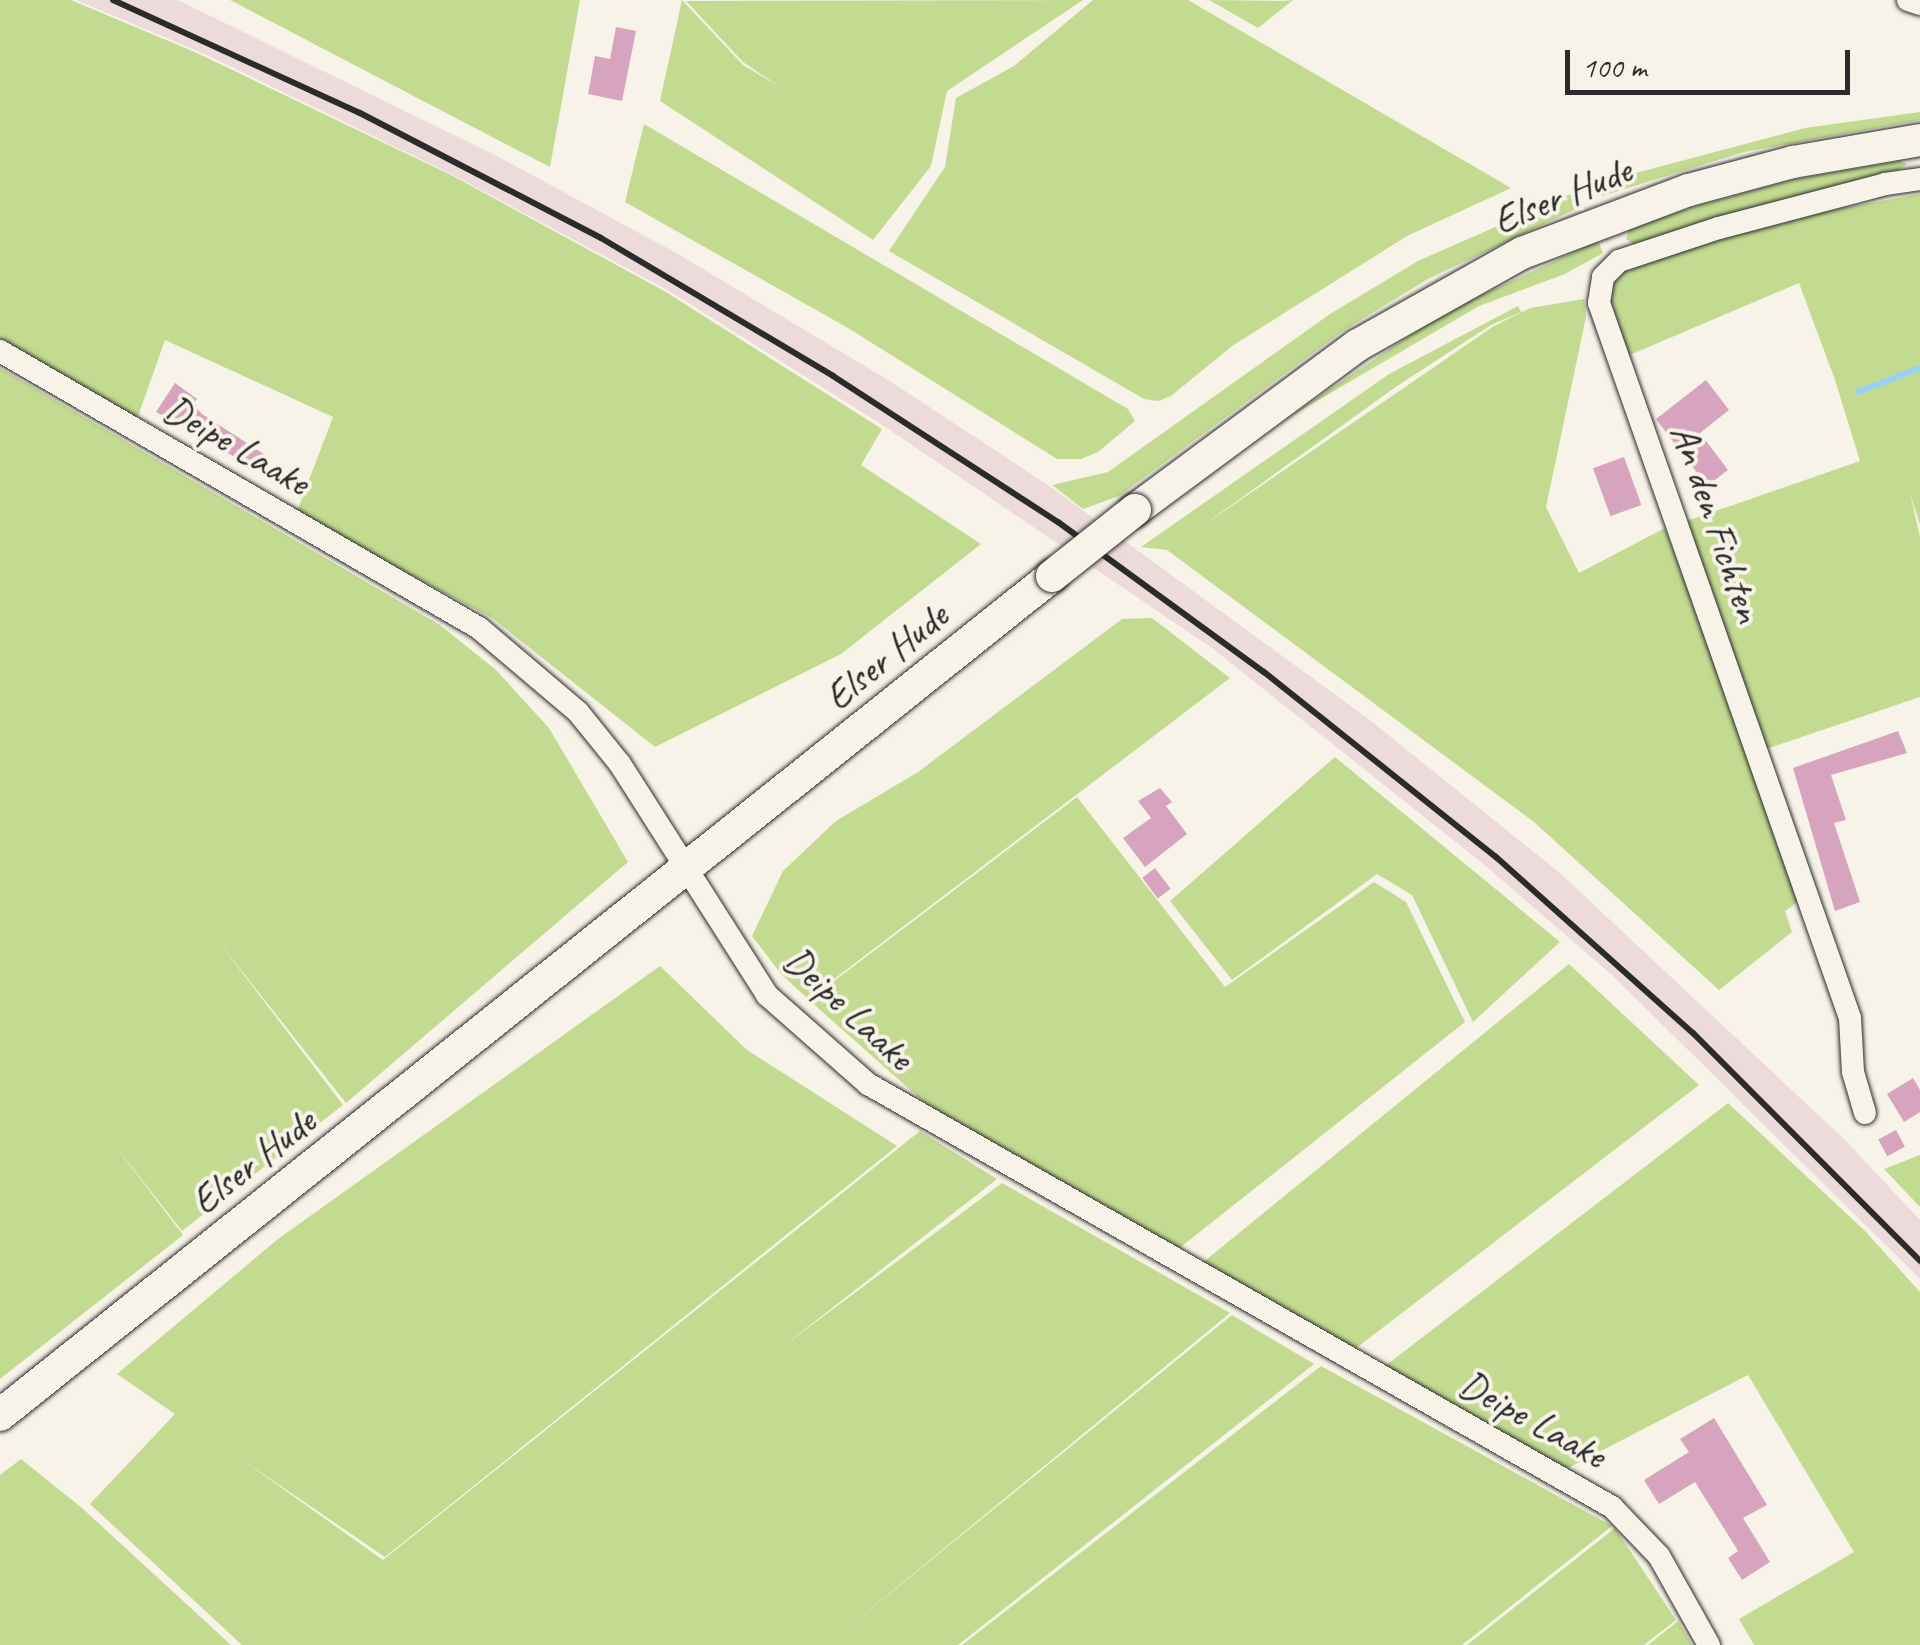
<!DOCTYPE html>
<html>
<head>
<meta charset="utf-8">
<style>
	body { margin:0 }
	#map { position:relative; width:1920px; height:1645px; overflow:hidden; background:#f7f3e8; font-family:Caveat,sans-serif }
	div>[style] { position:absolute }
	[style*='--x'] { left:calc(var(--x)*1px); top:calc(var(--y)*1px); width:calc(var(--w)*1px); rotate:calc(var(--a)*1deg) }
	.built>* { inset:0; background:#eddbdc }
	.green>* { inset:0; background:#c2db91 }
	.stream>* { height:6px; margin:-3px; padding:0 3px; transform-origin:3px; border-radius:3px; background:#95d2f6 }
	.building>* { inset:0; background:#d7a4bf; transform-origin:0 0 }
	.roads { filter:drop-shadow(0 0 2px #2b2b2b) drop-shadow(0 0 2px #2b2b2b) }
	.street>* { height:22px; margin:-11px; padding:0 11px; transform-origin:11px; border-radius:11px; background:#f7f3e8 }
	.secondary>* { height:32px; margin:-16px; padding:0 16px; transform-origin:16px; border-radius:16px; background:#f7f3e8 }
	.rail>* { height:6px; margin:-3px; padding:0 3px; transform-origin:3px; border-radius:3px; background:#2b2b2b }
	.bridges { filter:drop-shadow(0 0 2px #2b2b2b) drop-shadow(0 0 2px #2b2b2b) }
	.secondary-bridge>* { height:32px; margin:-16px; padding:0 16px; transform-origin:16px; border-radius:16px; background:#f7f3e8 }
	span { translate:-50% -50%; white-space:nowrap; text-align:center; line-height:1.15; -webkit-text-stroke:8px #f7f3e8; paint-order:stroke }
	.street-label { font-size:40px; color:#2b2b2b }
	.scale { position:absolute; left:1565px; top:50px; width:285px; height:45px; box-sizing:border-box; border:5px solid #2b2b2b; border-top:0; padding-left:12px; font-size:30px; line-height:35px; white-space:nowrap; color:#2b2b2b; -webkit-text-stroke:8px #f7f3e8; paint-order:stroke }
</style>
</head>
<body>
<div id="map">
	<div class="built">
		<div style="clip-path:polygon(76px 0,178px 0,497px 156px,678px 254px,893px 383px,1052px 488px,1366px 717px,1560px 873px,1844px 1139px,1920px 1220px,1920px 1279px,1612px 975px,1482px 863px,1212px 648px,884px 426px,669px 291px,453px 175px,207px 55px)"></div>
	</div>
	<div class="green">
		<div style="clip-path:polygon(0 0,71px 0,197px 53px,453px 176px,666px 292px,882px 429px,861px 465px,981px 544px,841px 654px,655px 747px,492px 618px,296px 514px,333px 417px,165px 340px,136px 422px,0 344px)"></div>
		<div style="clip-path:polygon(230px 0,580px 0,550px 167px,425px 102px)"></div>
		<div style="clip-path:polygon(682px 0,743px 65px,780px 87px,743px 62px,686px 1px,1083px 0,947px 91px,931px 166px,873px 240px,660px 101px)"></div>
		<div style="clip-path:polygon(1093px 0,1188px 0,1511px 188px,1407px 236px,1232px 346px,1171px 396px,1158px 401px,1144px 399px,889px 251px,945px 167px,956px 98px,1014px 66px)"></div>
		<div style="clip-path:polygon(1209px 0,1282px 1px,1293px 0,1258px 28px)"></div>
		<div style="clip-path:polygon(1920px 112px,1920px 120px,1744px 152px,1602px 196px,1598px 183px,1805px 128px)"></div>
		<div style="clip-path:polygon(644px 124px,1128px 409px,1135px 421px,1098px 452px,1081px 459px,1057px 459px,848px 328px,625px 202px)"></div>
		<div style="clip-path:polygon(1899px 161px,1907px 164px,1899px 170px,1714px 218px,1635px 245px,1626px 239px,1630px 228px,1697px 206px,1796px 179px)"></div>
		<div style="clip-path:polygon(1573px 193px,1582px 206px,1428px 279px,1344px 330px,1119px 496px,1083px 509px,1052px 485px,1108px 472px,1330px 314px,1418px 261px)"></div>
		<div style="clip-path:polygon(1920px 194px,1920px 525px,1910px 493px,1920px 537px,1920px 697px,1763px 750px,1687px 521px,1860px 461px,1835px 380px,1799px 283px,1625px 357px,1609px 305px,1613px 284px,1626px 268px,1776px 220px)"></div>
		<div style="clip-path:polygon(1598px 241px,1603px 253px,1565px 274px,1479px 306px,1281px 422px,1445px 312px)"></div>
		<div style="clip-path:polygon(1584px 299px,1586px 317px,1546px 507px,1579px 573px,1665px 528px,1802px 899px,1785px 911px,1792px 932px,1719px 990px,1534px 822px,1167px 550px,1141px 547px,1389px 374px,1518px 306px,1521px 312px,1491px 325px,1397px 386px,1201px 527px,1494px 326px,1530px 308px)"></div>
		<div style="clip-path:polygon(0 368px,440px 625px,496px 670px,549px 728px,628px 862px,346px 1103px,215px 937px,343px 1105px,182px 1231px,110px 1139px,183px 1235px,0 1379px)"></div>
		<div style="clip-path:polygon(1152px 618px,1230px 678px,808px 999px,781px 974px,752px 936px,783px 871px,836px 821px,918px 772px,1122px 619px)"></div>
		<div style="clip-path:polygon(1335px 757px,1560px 942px,1473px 1022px,1412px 895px,1377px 874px,1232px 980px,1170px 901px)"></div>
		<div style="clip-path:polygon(1077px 797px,1225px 987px,1374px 882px,1406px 902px,1465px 1022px,1177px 1250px,925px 1103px,809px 1000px)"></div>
		<div style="clip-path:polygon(1569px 964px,1699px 1085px,1355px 1349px,1201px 1264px)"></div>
		<div style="clip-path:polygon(660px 966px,747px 1050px,897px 1146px,385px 1557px,241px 1459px,383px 1560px,920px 1131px,997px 1179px,781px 1348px,1002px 1183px,1230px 1313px,839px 1635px,1232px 1315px,1314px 1364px,958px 1645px,242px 1645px,90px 1504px,175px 1414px,117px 1374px,278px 1239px)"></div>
		<div style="clip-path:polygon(1728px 1103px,1865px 1231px,1920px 1292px,1920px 1645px,1754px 1645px,1739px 1619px,1854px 1552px,1748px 1375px,1566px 1469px,1385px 1366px)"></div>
		<div style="clip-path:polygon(1920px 1155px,1920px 1207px,1884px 1169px)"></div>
		<div style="clip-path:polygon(1321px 1366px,1612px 1526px,1462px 1645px,962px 1645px)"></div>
		<div style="clip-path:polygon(21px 1459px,82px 1508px,231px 1645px,0 1645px,0 1475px)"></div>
		<div style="clip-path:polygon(1615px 1528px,1676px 1620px,1644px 1645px,1467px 1645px)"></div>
		<div style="clip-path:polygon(1678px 1621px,1692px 1645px,1648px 1645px)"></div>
	</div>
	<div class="stream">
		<div style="--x:1858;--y:392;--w:66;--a:-21.2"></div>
	</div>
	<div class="building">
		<div style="clip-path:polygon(616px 27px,636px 31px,622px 101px,588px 94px,595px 56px,610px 59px)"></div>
		<div style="clip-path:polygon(1706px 380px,1729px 410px,1700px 433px,1728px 470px,1707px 486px,1656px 419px)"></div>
		<div style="clip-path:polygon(175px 383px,197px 399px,193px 404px,202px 414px,270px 458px,261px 472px,156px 412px)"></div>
		<div style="left:1624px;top:457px;width:51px;height:33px;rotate:70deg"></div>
		<div style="clip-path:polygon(1898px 731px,1907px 753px,1831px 775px,1846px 820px,1834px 823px,1860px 902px,1835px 911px,1793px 768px)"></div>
		<div style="clip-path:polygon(1160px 788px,1172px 802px,1166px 806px,1187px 834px,1145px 867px,1123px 838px,1151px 818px,1138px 801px)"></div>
		<div style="left:1155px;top:868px;width:26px;height:16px;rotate:53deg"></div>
		<div style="clip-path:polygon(1913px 1078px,1920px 1090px,1920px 1112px,1904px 1122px,1887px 1094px)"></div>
		<div style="left:1896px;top:1130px;width:19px;height:20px;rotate:62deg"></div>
		<div style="clip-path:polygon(1714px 1418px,1767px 1505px,1743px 1518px,1770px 1562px,1742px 1580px,1728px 1558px,1738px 1551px,1735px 1546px,1695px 1482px,1659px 1504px,1644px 1480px,1689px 1452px,1680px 1439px)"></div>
	</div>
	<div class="roads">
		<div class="street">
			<div style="--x:1908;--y:0;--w:13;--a:18"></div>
			<div style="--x:0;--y:351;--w:553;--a:30.04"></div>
			<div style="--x:479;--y:628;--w:130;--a:40.3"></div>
			<div style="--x:578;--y:712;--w:67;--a:51.1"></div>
			<div style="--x:620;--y:764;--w:274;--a:57.5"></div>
			<div style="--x:767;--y:995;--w:135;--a:41.4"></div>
			<div style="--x:868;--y:1084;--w:856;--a:29.62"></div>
			<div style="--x:1612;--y:1507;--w:68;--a:46.2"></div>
			<div style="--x:1659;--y:1556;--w:102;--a:60.7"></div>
			<div style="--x:1865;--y:1113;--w:43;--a:-106.3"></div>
			<div style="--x:1853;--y:1072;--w:54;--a:-93.2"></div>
			<div style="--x:1850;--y:1018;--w:758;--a:-109.34"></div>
			<div style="--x:1599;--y:303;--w:26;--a:-81"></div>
			<div style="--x:1603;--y:277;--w:23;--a:-45"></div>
			<div style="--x:1619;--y:261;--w:105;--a:-18.3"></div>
			<div style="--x:1719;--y:228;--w:172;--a:-14.8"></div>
			<div style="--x:1885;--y:184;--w:35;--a:-8"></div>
		</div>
		<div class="secondary">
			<div style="--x:1135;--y:510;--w:277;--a:-36.5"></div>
			<div style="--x:1358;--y:345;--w:188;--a:-29.3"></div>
			<div style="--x:1522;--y:253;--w:178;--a:-20.7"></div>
			<div style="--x:1689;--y:190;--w:108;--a:-15.1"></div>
			<div style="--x:1793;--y:162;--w:129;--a:-9.8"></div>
			<div style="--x:0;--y:1415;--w:1346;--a:-38.57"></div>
		</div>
	</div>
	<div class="rail">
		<div style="--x:113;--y:0;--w:272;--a:24.6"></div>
		<div style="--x:360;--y:113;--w:271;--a:27.4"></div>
		<div style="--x:601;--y:238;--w:270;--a:30.7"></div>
		<div style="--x:833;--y:376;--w:268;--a:33"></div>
		<div style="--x:1058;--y:522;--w:255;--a:36.1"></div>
		<div style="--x:1264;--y:672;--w:297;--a:38.6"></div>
		<div style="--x:1496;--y:857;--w:264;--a:41.8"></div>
		<div style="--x:1693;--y:1033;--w:322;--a:45.1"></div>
	</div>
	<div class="bridges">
		<div class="secondary-bridge">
			<div style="--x:1052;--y:576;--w:106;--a:-38.5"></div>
		</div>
	</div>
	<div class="street-label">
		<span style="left:1562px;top:195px;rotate:-22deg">Elser Hude</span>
		<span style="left:237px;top:445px;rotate:30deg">Deipe Laake</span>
		<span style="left:1717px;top:523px;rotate:71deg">An den Fichten</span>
		<span style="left:886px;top:656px;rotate:-39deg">Elser Hude</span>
		<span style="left:849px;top:1008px;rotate:43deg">Deipe Laake</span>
		<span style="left:253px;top:1161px;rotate:-38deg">Elser Hude</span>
		<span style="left:1533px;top:1419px;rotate:29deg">Deipe Laake</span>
	</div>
	<div class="scale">100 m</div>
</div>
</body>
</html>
